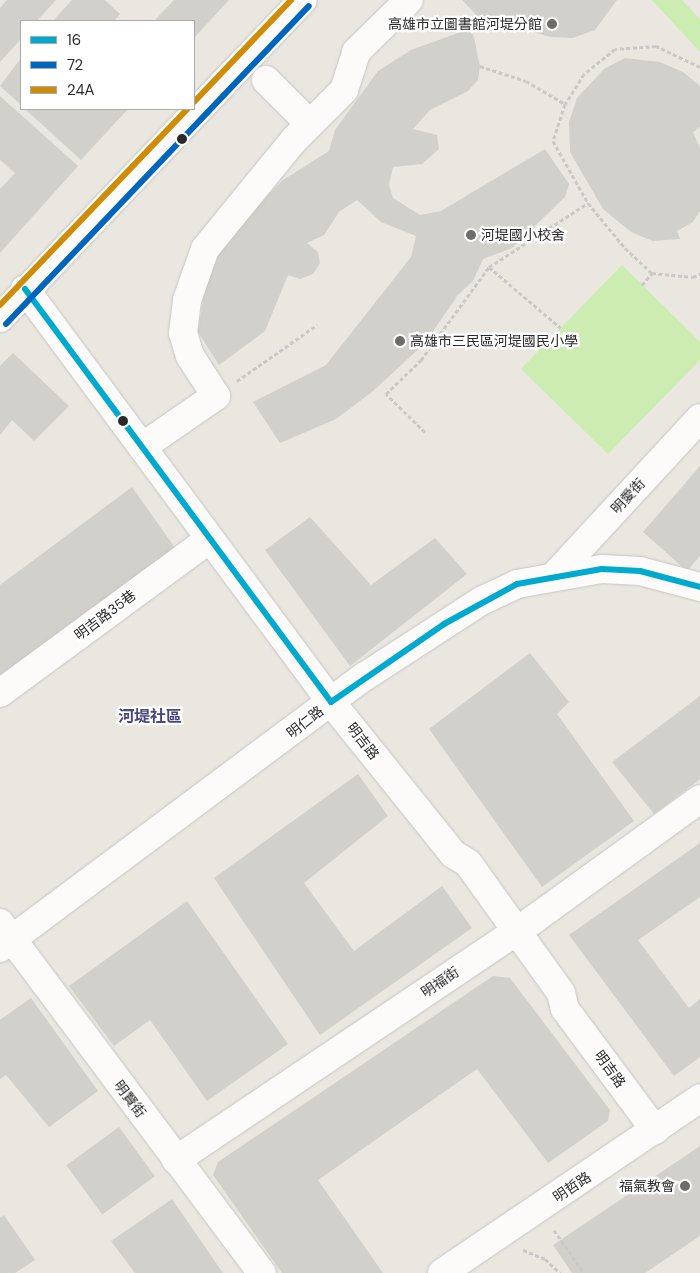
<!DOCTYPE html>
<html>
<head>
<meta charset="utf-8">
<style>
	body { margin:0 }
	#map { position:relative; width:700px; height:1273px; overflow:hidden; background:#e9e7df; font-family:"DM Sans","Noto Sans TC",sans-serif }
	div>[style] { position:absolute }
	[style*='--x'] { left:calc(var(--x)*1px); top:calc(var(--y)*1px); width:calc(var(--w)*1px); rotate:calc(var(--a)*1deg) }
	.pitch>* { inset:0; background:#ccecb2 }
	.building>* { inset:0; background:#d2d0ca; transform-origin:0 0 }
	.path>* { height:3px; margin-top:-1.5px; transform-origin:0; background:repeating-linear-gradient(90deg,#cac9c8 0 4px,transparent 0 6.5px) }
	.roads { filter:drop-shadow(0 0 1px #c6c5c5) drop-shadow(0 0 1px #c6c5c5) }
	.minor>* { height:28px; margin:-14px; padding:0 14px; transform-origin:14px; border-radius:14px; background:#fcfbfa }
	.bus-1>* { height:6px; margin:-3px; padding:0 3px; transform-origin:3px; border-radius:3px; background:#00a9ce }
	.bus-2>* { height:6px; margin:-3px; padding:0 3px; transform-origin:3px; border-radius:3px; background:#0065bd }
	.bus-3>* { height:6px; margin:-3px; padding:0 3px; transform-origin:3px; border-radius:3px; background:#ce8d08 }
	.dots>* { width:14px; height:14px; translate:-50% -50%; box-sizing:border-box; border:2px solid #fff; border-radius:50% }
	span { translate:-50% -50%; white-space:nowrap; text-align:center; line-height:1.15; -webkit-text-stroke:4.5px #fff; paint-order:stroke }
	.poi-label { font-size:14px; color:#2a2a2a }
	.right { translate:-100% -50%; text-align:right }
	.left { translate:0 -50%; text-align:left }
	.street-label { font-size:14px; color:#2a2a2a }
	.quarter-label { font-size:16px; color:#48477e; font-weight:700 }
	.legend { position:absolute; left:20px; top:20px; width:175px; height:90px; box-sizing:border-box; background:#fff; border:1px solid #aaa; margin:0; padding:6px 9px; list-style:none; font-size:15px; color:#2a2a2a }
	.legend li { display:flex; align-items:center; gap:10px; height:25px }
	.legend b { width:25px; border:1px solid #aaa }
</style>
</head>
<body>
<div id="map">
	<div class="pitch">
		<div style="clip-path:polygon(652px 0,682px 0,700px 19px,700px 52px)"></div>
		<div style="clip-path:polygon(622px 265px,700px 342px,700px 360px,608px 454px,521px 369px)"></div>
	</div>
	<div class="building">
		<div style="clip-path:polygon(7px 0,56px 0,37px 21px,21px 21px,21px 39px,0 62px,0 8px)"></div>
		<div style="clip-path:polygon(72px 0,105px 0,120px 14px,114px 21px,53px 21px)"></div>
		<div style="clip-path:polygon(174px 0,229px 0,194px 38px,194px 21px,154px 21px)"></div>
		<div style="clip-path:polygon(462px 0,617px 0,595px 30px,573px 38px,551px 37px,478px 17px)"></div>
		<div style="clip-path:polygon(472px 28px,480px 66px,478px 80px,468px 91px,430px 110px,413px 129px,437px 135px,439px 149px,422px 164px,393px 167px,389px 185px,393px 198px,420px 215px,441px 211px,545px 149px,569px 184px,565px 197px,512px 248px,483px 259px,473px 281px,458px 295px,425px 343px,372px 392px,336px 419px,280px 443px,253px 402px,326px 365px,411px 257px,416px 236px,381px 222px,357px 200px,339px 212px,324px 235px,307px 243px,318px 252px,320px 263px,313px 274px,300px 279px,288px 275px,265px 331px,219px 365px,198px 332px,208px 270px,226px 238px,283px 180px,329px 151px,335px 130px,378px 71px,411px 50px)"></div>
		<div style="clip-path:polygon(21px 58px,21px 105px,0 86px)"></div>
		<div style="clip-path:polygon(625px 58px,660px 62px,683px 72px,700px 86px,700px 127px,693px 132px,700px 148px,700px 211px,693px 222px,677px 231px,680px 239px,653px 241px,631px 232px,603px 209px,570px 152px,569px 122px,577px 98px,604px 69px)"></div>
		<div style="clip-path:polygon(0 96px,78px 166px,0 253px,0 189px,15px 173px,0 160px)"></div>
		<div style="clip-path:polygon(25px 109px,128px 109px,81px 160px)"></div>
		<div style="clip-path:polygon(13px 353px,69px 406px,34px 441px,12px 420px,0 435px,0 366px)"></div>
		<div style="clip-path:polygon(700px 466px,700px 556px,687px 571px,643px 532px)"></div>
		<div style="clip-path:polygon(132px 487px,178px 552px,0 684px,0 585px)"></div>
		<div style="clip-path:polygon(310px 517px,371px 585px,435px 538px,467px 574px,350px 666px,265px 550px)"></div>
		<div style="clip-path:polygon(530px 653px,569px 702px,557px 714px,634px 821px,542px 887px,429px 729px)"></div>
		<div style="clip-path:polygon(700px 696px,700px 779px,654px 814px,612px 762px)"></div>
		<div style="clip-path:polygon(358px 774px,388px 816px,304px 883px,354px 951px,442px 886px,472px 928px,320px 1035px,214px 878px)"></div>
		<div style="clip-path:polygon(700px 843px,700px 897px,638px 940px,689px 1008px,700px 999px,700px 1057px,674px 1076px,569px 935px)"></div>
		<div style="clip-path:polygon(187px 901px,288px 1044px,207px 1101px,150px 1020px,114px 1046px,69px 986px)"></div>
		<div style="clip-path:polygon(493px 976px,510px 978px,610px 1110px,608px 1121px,548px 1163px,477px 1069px,318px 1180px,383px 1273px,282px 1273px,213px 1175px,218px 1162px)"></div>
		<div style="clip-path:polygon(31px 998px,98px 1091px,49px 1127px,6px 1075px,0 1079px,0 1020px)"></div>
		<div style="left:119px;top:1127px;width:61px;height:65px;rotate:54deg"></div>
		<div style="clip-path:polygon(700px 1146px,700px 1236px,645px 1273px,572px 1273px,553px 1245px)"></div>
		<div style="clip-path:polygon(172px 1199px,223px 1273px,135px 1273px,111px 1241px)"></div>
		<div style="clip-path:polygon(4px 1215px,35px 1260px,15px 1273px,0 1273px,0 1218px)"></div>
	</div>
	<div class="path">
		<div style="--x:480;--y:66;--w:48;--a:18.1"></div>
		<div style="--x:526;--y:81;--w:45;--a:30.5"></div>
		<div style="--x:700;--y:67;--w:49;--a:-154.5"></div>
		<div style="--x:656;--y:46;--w:41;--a:175.8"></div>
		<div style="--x:615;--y:49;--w:40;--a:141"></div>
		<div style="--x:584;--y:74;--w:36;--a:122"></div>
		<div style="--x:565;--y:104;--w:39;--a:108"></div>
		<div style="--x:553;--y:141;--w:71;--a:60.6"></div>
		<div style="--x:588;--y:203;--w:58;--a:50.6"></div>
		<div style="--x:625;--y:248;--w:37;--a:43"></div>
		<div style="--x:652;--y:273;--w:41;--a:5.6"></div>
		<div style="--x:693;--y:277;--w:8;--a:-23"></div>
		<div style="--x:489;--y:267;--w:94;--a:40.3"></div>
		<div style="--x:642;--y:285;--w:16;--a:-50"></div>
		<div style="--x:237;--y:381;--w:98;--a:-35"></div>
		<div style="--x:425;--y:432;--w:54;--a:-135.7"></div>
		<div style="--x:386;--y:394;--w:49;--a:-44.2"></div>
		<div style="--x:421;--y:360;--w:115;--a:-53.8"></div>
		<div style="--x:489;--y:267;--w:118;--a:-32.9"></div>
		<div style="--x:554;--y:1230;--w:52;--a:55.1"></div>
		<div style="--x:523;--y:1250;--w:24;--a:22"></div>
		<div style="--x:545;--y:1259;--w:21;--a:43"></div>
	</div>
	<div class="roads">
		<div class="minor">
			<div style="--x:266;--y:80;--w:62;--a:45"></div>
			<div style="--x:25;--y:289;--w:514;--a:53.46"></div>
			<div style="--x:331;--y:702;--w:195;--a:51.2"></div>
			<div style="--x:453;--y:854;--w:17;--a:31"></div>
			<div style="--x:468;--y:863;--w:160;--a:54.4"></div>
			<div style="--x:561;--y:993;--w:16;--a:76"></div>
			<div style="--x:565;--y:1009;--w:151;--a:53.4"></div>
			<div style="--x:0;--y:318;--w:439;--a:-46.4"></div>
			<div style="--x:142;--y:447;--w:90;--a:-34.6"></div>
			<div style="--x:216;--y:396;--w:48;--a:-123"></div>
			<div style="--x:190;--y:356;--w:24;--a:-107"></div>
			<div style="--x:183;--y:333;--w:33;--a:-83"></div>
			<div style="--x:187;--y:300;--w:54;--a:-70.6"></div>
			<div style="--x:205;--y:249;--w:141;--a:-50.8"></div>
			<div style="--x:294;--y:140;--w:71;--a:-45"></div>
			<div style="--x:344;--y:90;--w:40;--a:-72"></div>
			<div style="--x:356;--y:52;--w:74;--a:-44.5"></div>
			<div style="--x:556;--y:574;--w:212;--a:-47.3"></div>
			<div style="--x:0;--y:693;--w:260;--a:-36.3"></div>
			<div style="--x:0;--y:923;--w:437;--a:53.2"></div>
			<div style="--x:0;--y:948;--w:454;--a:-36.7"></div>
			<div style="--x:364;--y:677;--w:140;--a:-33"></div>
			<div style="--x:481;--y:601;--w:40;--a:-25"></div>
			<div style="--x:517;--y:584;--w:86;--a:-10"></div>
			<div style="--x:602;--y:569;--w:38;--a:3"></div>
			<div style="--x:640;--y:571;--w:62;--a:14.9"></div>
			<div style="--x:176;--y:1160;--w:430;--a:-33.9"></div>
			<div style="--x:533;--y:920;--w:206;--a:-35.9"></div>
			<div style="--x:442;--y:1273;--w:312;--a:-34.1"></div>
		</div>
	</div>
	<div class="bus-1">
		<div style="--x:25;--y:289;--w:514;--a:53.46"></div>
		<div style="--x:331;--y:702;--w:137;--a:-34.6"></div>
		<div style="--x:444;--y:624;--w:83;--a:-28.7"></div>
		<div style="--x:517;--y:584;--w:86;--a:-10"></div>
		<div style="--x:602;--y:569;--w:38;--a:3"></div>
		<div style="--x:640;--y:571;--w:62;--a:14.9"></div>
	</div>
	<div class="bus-2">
		<div style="--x:6;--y:324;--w:439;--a:-46.4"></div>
	</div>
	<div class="bus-3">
		<div style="--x:194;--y:102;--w:141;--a:-46.4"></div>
		<div style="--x:0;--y:305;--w:271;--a:-46.3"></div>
	</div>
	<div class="dots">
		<div style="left:552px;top:24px;background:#6d6c69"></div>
		<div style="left:182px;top:139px;background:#2a2a2a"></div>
		<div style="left:471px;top:235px;background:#6d6c69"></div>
		<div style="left:400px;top:341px;background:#6d6c69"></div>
		<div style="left:123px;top:421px;background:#2a2a2a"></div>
		<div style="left:685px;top:1186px;background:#6d6c69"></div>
	</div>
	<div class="poi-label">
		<span class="right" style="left:542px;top:24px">高雄市立圖書館河堤分館</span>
		<span class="left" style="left:481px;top:235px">河堤國小校舍</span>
		<span class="left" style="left:410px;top:341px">高雄市三民區河堤國民小學</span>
		<span class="right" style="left:675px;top:1186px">福氣教會</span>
	</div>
	<div class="street-label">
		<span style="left:628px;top:496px;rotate:-47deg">明愛街</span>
		<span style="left:105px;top:615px;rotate:-37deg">明吉路35巷</span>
		<span style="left:305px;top:722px;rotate:-38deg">明仁路</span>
		<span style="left:363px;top:741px;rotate:52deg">明吉路</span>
		<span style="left:440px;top:982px;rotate:-34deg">明福街</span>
		<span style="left:610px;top:1069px;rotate:54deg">明吉路</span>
		<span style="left:130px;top:1099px;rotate:53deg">明賢街</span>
		<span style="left:572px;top:1187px;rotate:-34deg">明哲路</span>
	</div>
	<div class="quarter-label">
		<span style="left:150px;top:717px">河堤社區</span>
	</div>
	<ul class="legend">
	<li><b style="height:6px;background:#00a9ce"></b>16</li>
	<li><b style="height:6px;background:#0065bd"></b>72</li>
	<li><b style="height:6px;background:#ce8d08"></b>24A</li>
	</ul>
</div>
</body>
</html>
